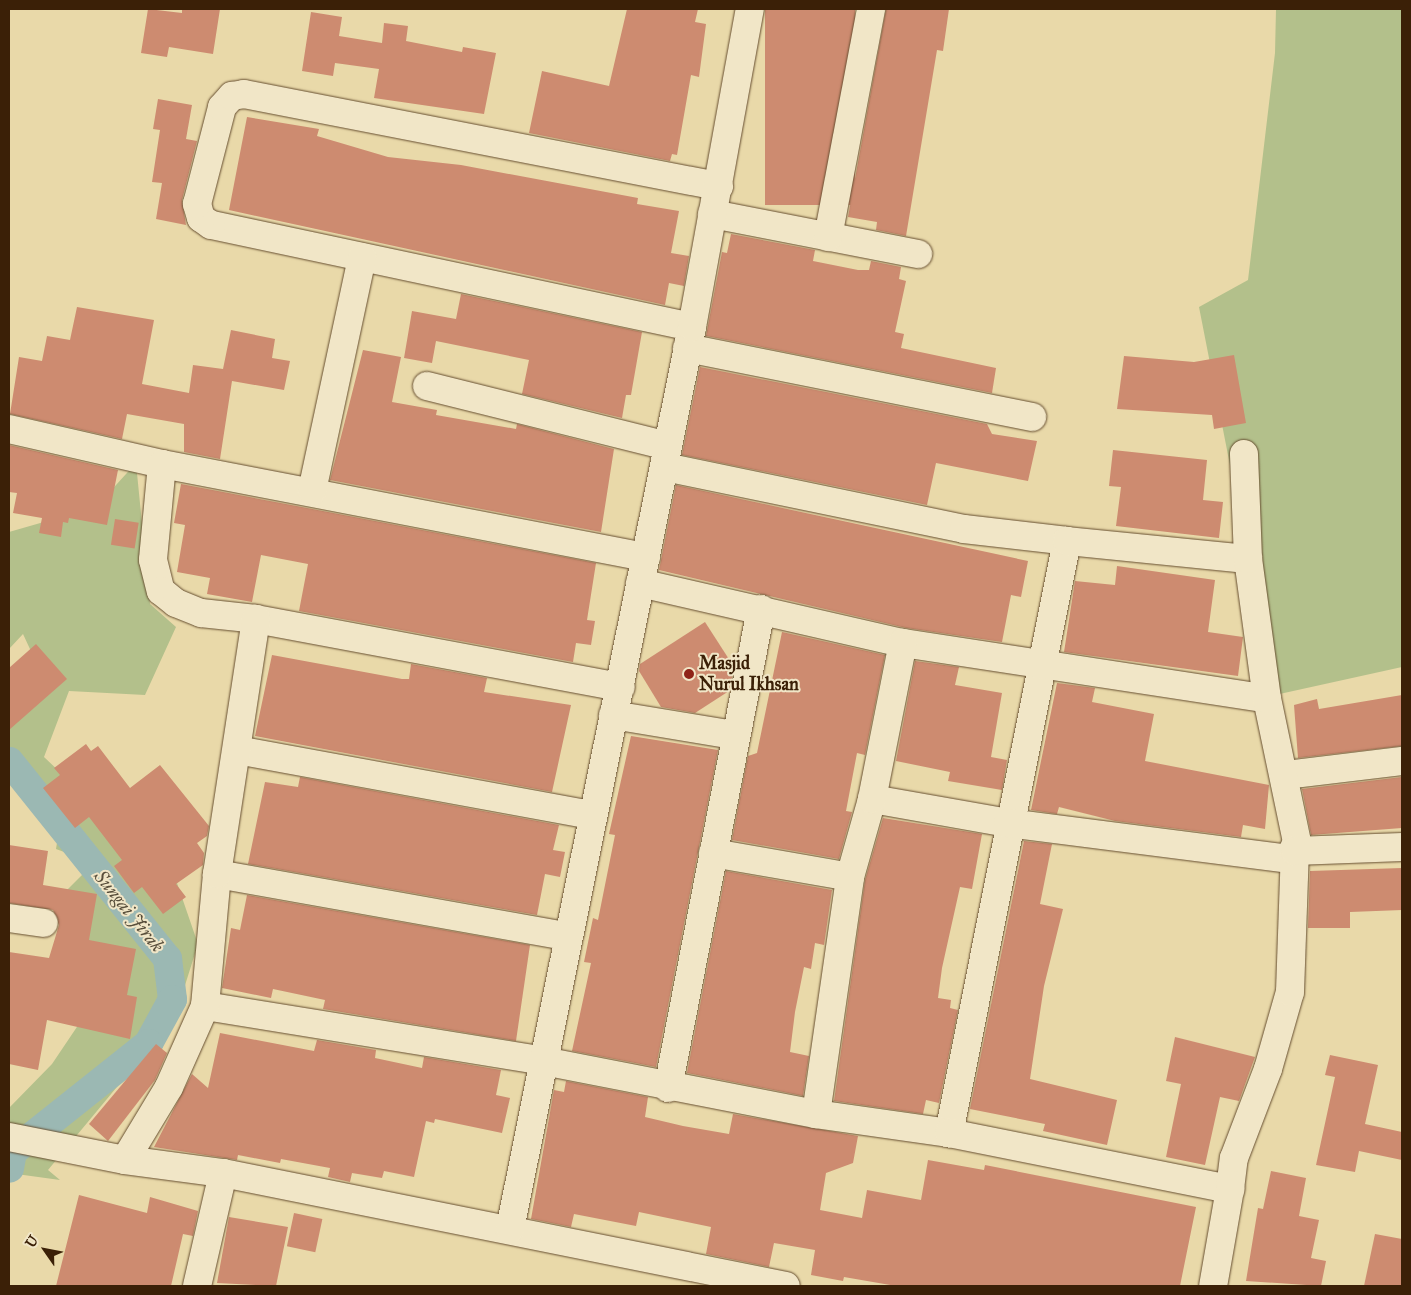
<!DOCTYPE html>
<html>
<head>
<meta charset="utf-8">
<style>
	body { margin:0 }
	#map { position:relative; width:1411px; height:1295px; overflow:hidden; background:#e9d9a9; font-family:"IM FELL Great Primer",serif }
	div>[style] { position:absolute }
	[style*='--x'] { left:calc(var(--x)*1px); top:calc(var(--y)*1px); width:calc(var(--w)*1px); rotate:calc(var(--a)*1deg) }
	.green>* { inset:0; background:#b3c08b }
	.canal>* { height:29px; margin:-14.5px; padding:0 14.5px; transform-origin:14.5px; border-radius:14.5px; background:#9bb8b3 }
	.building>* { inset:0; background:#cd8b70; transform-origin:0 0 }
	.roads { filter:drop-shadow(0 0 1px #664e30) drop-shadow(0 0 1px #664e30) }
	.street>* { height:28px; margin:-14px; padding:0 14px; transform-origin:14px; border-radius:14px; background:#f1e6c7 }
	.dots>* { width:14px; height:14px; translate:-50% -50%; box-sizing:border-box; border:2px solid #f1e6c7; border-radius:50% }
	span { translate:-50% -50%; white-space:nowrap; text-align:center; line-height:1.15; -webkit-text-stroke:4px #f1e6c7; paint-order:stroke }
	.poi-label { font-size:18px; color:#3b2007; font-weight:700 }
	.left { translate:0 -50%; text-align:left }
	.water-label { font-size:19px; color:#584e3b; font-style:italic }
	.frame { position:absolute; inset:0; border:10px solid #3b2007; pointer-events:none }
	.north { position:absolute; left:20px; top:1225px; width:50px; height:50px; -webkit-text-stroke:4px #f1e6c7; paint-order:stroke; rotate:303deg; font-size:14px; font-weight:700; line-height:20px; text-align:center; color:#3b2007 }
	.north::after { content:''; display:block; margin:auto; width:18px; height:22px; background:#3b2007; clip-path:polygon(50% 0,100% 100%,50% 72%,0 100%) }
</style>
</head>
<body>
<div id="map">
	<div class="green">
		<div style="clip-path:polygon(1276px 9px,1402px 9px,1402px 667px,1275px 695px,1199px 307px,1248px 280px,1275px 53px)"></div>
		<div style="clip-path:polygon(136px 463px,150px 604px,176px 627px,145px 695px,69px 691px,44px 757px,177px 883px,198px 944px,175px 1017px,48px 1170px,60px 1180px,9px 1173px,9px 1108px,52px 1064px,87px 1012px,62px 941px,58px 899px,94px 863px,56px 849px,64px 798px,9px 779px,9px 695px,36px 662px,23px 634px,9px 649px,9px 532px,96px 507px)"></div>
	</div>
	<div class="canal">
		<div style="--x:9;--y:761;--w:253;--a:51.3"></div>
		<div style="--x:167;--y:958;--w:41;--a:83"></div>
		<div style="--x:172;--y:999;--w:50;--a:118.6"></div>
		<div style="--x:148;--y:1043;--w:174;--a:141.5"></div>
		<div style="--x:12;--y:1151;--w:17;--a:100"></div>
	</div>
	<div class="building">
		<div style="clip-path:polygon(148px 9px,182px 13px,182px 9px,220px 9px,213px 54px,169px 47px,167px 57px,141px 53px)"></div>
		<div style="clip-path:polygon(627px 9px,698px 9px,695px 22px,706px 24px,699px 77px,691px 75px,677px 155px,672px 154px,670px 161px,529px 133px,542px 71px,609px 86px)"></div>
		<div style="left:765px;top:9px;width:90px;height:196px"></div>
		<div style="clip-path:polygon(886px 9px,949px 9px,943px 51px,937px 50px,906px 236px,876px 230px,877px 222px,848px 217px)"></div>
		<div style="clip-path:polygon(311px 12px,342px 17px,339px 36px,382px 43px,384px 23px,408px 26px,406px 41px,462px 52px,463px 47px,496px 53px,484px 114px,374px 98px,379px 69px,335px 63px,333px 76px,302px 71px)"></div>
		<div style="clip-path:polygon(158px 99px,192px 105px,186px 139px,197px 141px,182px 200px,186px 225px,156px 219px,162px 183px,152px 182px,160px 130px,153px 129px)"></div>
		<div style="clip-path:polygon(247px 117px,319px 129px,317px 136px,388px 157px,461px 165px,638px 198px,637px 204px,679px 211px,671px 253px,689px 256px,684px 286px,669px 283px,665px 305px,229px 210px)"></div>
		<div style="clip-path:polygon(731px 234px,815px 250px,813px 261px,858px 270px,869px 270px,871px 261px,901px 267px,899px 279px,906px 281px,895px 332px,904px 334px,901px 348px,996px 368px,992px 393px,706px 336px,722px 252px,727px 253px)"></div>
		<div style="clip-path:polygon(461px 294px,642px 332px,631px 395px,626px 395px,622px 418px,522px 394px,529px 360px,436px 341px,432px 363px,404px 358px,412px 311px,456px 319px)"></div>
		<div style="clip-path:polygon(77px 307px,154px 320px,142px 384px,189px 393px,193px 365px,223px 369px,231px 330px,275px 339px,272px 358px,290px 361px,284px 390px,232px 381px,220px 459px,184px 452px,184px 424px,127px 414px,122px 439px,10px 414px,19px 357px,42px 361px,47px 336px,70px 340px)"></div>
		<div style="clip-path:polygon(363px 350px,401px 357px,392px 402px,437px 410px,436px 415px,516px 429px,517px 424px,614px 449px,601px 532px,330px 480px)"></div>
		<div style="clip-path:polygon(1234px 355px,1246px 423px,1214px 429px,1212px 415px,1117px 409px,1124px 356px,1194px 362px)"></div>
		<div style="clip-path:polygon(700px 367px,987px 424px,992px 434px,1037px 441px,1028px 481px,936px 463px,927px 505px,682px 455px)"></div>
		<div style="clip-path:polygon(9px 445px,118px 470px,107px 525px,69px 518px,68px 523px,63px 522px,61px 537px,39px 533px,42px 518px,13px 513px,17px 493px,9px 492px)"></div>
		<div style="clip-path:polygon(1113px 450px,1207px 460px,1203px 500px,1223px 502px,1219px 538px,1116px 526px,1121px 487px,1109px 486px)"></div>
		<div style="clip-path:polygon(181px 484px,596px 563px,587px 620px,595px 621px,591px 645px,576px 643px,573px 662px,299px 611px,308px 564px,261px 555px,252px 602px,207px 594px,210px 578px,177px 572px,185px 525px,174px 523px)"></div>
		<div style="clip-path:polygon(676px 485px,1028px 561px,1021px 597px,1011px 595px,1002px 642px,906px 628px,659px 570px)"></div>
		<div style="left:115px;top:519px;width:24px;height:26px;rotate:9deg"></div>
		<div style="clip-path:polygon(1117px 566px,1215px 580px,1208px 632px,1243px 637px,1238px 676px,1064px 652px,1075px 581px,1115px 585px)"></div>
		<div style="clip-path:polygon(705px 622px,734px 667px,729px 691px,695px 713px,661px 707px,639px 671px,640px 664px)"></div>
		<div style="clip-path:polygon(782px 632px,885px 655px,865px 755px,857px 753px,846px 811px,852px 812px,839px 859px,732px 840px,748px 756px,757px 753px)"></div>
		<div style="clip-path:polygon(36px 644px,67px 679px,9px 730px,9px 668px)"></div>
		<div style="clip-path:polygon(272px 655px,402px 679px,409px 679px,411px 664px,487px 678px,484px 692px,571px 705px,552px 792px,255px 736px)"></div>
		<div style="clip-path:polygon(915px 661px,959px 667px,955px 685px,1002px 693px,991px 757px,1007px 760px,1002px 790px,948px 781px,950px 772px,896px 761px)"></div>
		<div style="clip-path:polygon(1057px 683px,1095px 688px,1092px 702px,1154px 714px,1145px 761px,1269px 785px,1265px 829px,1243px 825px,1241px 837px,1115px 821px,1059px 807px,1057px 814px,1031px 810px)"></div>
		<div style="clip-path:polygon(1402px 695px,1402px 746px,1298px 758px,1294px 705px,1317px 699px,1319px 709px)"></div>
		<div style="clip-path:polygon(631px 736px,718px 750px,656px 1067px,572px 1051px,591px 963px,584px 962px,593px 918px,598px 920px,615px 835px,609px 834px)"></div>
		<div style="clip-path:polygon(86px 744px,91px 751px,98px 746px,130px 788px,160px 765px,209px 826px,207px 836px,197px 843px,204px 853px,203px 865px,176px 884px,186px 897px,163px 914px,142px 887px,134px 893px,114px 866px,122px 860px,89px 817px,75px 828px,43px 788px,60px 775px,54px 768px)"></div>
		<div style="clip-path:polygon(300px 777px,559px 825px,553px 850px,565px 852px,560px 877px,545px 874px,537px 915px,248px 864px,265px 782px,298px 787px)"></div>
		<div style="clip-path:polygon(1402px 777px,1402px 828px,1311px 835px,1302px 789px)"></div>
		<div style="clip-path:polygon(883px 818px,982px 834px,972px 889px,960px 887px,942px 968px,938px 998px,951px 1000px,950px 1008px,958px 1010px,939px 1103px,926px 1100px,923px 1114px,834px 1101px,865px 880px)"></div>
		<div style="clip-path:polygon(1024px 841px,1052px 844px,1040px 904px,1063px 909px,1044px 986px,1030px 1079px,1117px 1100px,1107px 1145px,1043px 1131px,1045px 1124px,970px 1109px)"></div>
		<div style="clip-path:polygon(9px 845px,48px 851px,43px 885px,97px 894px,89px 940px,136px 949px,127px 995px,137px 997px,130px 1039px,47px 1020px,38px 1070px,9px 1064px,9px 952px,49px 958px,59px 925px,53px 910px,9px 903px)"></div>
		<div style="clip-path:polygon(1402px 868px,1402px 910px,1350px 912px,1350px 928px,1308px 928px,1310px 871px)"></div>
		<div style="clip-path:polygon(726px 871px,832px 890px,824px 945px,815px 943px,811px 969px,804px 967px,795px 1012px,790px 1052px,809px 1056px,803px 1096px,687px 1073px)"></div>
		<div style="clip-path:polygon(247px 895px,530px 945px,516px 1041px,323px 1009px,325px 1000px,273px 989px,271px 998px,222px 988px,231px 928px,240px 930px)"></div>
		<div style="clip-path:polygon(220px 1033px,314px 1051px,317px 1040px,376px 1050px,375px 1058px,422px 1068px,424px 1057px,501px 1070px,496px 1095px,510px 1098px,502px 1133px,435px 1119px,434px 1123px,426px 1121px,414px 1177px,384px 1171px,382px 1178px,352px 1173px,350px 1182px,328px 1177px,330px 1168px,281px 1159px,280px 1163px,238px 1155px,237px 1160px,154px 1147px,192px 1074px,208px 1088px)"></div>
		<div style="clip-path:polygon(1175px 1037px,1255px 1057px,1239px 1101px,1220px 1097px,1205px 1165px,1166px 1157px,1181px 1084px,1166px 1081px)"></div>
		<div style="clip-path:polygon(156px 1044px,167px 1053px,155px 1080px,108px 1141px,89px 1124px)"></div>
		<div style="clip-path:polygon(1330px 1055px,1378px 1065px,1365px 1124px,1402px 1132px,1402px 1160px,1359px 1151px,1355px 1172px,1316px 1165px,1335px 1077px,1325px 1075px)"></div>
		<div style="clip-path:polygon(566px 1081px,648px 1097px,645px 1117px,683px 1126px,729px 1134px,733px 1114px,858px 1136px,853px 1163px,826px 1173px,820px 1210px,862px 1218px,867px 1190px,921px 1200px,928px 1160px,984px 1170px,985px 1165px,1196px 1207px,1180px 1286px,896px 1286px,844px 1277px,843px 1281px,811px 1275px,815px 1250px,774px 1243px,769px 1267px,706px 1254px,711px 1227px,639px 1212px,636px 1226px,574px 1214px,571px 1227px,531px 1219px,554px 1090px,564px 1092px)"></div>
		<div style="clip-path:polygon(1271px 1171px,1306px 1178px,1299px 1216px,1319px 1220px,1311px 1258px,1326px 1261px,1321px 1286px,1246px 1281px,1258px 1208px,1263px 1209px)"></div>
		<div style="clip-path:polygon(79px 1195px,147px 1213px,150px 1197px,198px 1211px,193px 1236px,183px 1234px,171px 1286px,56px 1286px)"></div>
		<div style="left:294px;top:1213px;width:29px;height:34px;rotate:12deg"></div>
		<div style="clip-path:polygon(229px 1217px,288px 1227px,276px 1286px,217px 1283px)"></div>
		<div style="clip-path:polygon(1375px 1234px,1402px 1239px,1402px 1286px,1364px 1286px)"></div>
	</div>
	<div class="roads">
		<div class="street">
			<div style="--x:712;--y:214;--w:210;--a:11"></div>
			<div style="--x:828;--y:237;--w:232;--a:-79.3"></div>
			<div style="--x:692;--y:327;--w:492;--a:-168"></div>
			<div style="--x:211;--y:225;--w:12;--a:-145"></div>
			<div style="--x:201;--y:218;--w:15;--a:-106"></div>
			<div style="--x:197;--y:204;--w:100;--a:-75.5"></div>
			<div style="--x:222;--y:107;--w:15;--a:-48"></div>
			<div style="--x:232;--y:96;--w:12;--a:-9"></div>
			<div style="--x:244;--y:94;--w:484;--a:11"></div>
			<div style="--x:687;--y:348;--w:352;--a:11.3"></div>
			<div style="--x:427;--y:386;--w:248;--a:14"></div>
			<div style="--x:9;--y:429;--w:157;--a:12.9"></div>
			<div style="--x:162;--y:464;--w:493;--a:10.9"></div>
			<div style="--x:162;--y:464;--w:96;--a:95.4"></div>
			<div style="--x:153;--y:560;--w:32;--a:76"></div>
			<div style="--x:161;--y:591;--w:19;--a:39"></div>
			<div style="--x:176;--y:603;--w:27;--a:22"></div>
			<div style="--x:201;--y:613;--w:55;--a:6.2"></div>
			<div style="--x:256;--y:619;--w:371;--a:10.6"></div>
			<div style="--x:665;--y:467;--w:305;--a:11.7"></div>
			<div style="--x:964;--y:529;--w:104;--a:6.6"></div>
			<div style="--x:1067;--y:541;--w:604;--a:101.27"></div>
			<div style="--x:312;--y:491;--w:239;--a:-77.9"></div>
			<div style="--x:1067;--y:541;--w:182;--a:5.7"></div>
			<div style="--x:640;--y:583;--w:270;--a:12.9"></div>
			<div style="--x:903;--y:643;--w:368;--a:8.7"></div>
			<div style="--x:613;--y:715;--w:123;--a:9.4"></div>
			<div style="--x:237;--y:750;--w:360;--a:10.4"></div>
			<div style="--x:1286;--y:775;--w:117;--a:-6.9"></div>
			<div style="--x:872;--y:799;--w:138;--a:10"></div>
			<div style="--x:1008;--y:823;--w:283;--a:7.3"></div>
			<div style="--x:1289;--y:859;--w:19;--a:-65"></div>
			<div style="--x:1297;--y:842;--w:146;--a:-101.8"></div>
			<div style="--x:1267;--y:699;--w:141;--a:-97.7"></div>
			<div style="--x:1248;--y:559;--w:105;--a:-92.2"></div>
			<div style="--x:713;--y:853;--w:139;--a:9.9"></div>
			<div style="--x:217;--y:874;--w:354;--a:10.1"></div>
			<div style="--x:9;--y:918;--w:35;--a:8"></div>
			<div style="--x:205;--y:1006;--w:342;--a:9.2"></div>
			<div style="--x:543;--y:1061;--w:278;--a:11"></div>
			<div style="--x:816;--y:1114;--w:134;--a:8.1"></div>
			<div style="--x:949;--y:1133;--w:287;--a:11.3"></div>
			<div style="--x:1230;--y:1189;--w:98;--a:99.9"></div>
			<div style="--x:668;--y:1088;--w:488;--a:-79"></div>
			<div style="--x:816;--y:1114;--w:239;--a:-81.8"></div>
			<div style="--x:850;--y:877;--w:81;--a:-74.2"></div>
			<div style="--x:872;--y:799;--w:159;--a:-78.8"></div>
			<div style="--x:9;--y:1137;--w:118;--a:11.2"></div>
			<div style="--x:125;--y:1160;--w:99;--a:7.6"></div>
			<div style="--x:223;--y:1173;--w:574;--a:11.35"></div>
			<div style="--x:125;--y:1160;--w:85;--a:-58.9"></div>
			<div style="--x:169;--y:1087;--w:89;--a:-66"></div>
			<div style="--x:205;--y:1006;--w:133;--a:-84.8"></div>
			<div style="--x:217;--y:874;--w:258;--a:-81.3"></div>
			<div style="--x:1230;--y:1189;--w:31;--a:-83"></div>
			<div style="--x:1234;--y:1158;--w:95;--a:-69.1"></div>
			<div style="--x:1268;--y:1069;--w:80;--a:-74.1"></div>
			<div style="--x:1290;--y:992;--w:141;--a:-88"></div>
			<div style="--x:1295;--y:851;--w:107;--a:-2.1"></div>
			<div style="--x:510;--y:1229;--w:920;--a:-78.59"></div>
			<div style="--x:692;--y:327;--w:323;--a:-79.7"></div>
			<div style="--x:197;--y:1286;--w:116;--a:-77"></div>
		</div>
	</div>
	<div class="dots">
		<div style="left:689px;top:674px;background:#8f2418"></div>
	</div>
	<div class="poi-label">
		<span class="left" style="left:699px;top:674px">Masjid<br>Nurul Ikhsan</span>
	</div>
	<div class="water-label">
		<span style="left:129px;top:911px;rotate:51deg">Sungai Jirak</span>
	</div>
	<div class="frame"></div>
	<div class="north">U</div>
</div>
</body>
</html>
